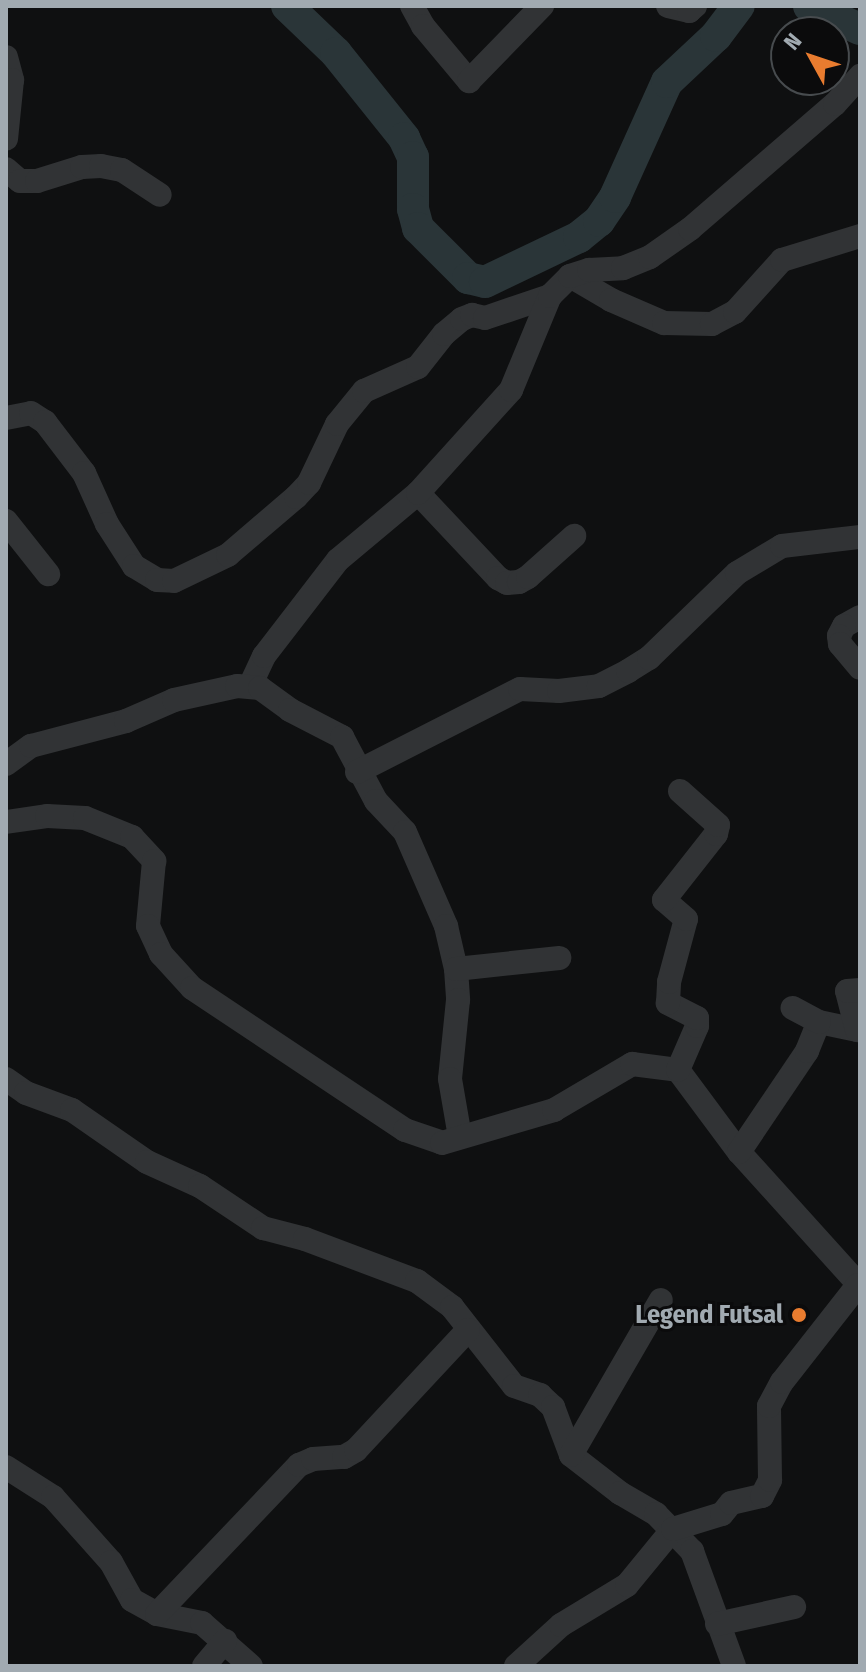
<!DOCTYPE html>
<html>
<head>
<meta charset="utf-8">
<style>
	body { margin:0 }
	#map { position:relative; width:866px; height:1672px; overflow:hidden; background:#0f1011; font-family:"Fira Sans Condensed",sans-serif }
	div>[style] { position:absolute }
	[style*='--x'] { left:calc(var(--x)*1px); top:calc(var(--y)*1px); width:calc(var(--w)*1px); rotate:calc(var(--a)*1deg) }
	.river>* { height:32px; margin:-16px; padding:0 16px; transform-origin:16px; border-radius:16px; background:#2a3538 }
	.minor>* { height:24px; margin:-12px; padding:0 12px; transform-origin:12px; border-radius:12px; background:#313335 }
	.dots>* { width:22px; height:22px; translate:-50% -50%; box-sizing:border-box; border:4px solid #0b0b0c; border-radius:50% }
	span { translate:-50% -50%; white-space:nowrap; text-align:center; line-height:1.15; -webkit-text-stroke:6px #0b0b0c; paint-order:stroke }
	.poi-label { font-size:26px; color:#a1aab1; font-weight:700 }
	.right { translate:-100% -50%; text-align:right }
	.frame { position:absolute; inset:0; border:8px solid #a1aab1; pointer-events:none }
	.north { position:absolute; left:770px; top:16px; width:80px; height:80px; box-sizing:border-box; background:#0b0b0c; border:2px solid #474b4e; border-radius:50%; rotate:310deg; font-size:22px; font-weight:700; line-height:32px; text-align:center; color:#a1aab1 }
	.north::after { content:''; display:block; margin:auto; width:28px; height:36px; background:#e97c2f; clip-path:polygon(50% 0,100% 100%,50% 72%,0 100%) }
</style>
</head>
<body>
<div id="map">
	<div class="river">
		<div style="--x:287;--y:6;--w:68;--a:43.8"></div>
		<div style="--x:336;--y:53;--w:109;--a:51.3"></div>
		<div style="--x:404;--y:138;--w:21;--a:65"></div>
		<div style="--x:413;--y:157;--w:52;--a:90"></div>
		<div style="--x:413;--y:209;--w:20;--a:75"></div>
		<div style="--x:418;--y:228;--w:71;--a:45"></div>
		<div style="--x:468;--y:278;--w:17;--a:13"></div>
		<div style="--x:485;--y:282;--w:104;--a:-25.6"></div>
		<div style="--x:579;--y:237;--w:26;--a:-39"></div>
		<div style="--x:599;--y:221;--w:29;--a:-56"></div>
		<div style="--x:615;--y:197;--w:126;--a:-65.7"></div>
		<div style="--x:667;--y:82;--w:67;--a:-43.2"></div>
		<div style="--x:716;--y:36;--w:38;--a:-53"></div>
		<div style="--x:809;--y:6;--w:56;--a:24.3"></div>
	</div>
	<div class="minor">
		<div style="--x:412;--y:6;--w:23;--a:61"></div>
		<div style="--x:423;--y:26;--w:72;--a:50.1"></div>
		<div style="--x:469;--y:81;--w:105;--a:-45.8"></div>
		<div style="--x:668;--y:6;--w:22;--a:13"></div>
		<div style="--x:689;--y:11;--w:8;--a:-40"></div>
		<div style="--x:6;--y:57;--w:24;--a:75"></div>
		<div style="--x:12;--y:80;--w:59;--a:95.8"></div>
		<div style="--x:6;--y:169;--w:18;--a:41"></div>
		<div style="--x:20;--y:181;--w:17;--a:0"></div>
		<div style="--x:37;--y:181;--w:47;--a:-17.3"></div>
		<div style="--x:82;--y:167;--w:19;--a:-3"></div>
		<div style="--x:101;--y:166;--w:21;--a:11"></div>
		<div style="--x:122;--y:170;--w:45;--a:33.3"></div>
		<div style="--x:570;--y:276;--w:48;--a:30.3"></div>
		<div style="--x:611;--y:300;--w:58;--a:23.5"></div>
		<div style="--x:664;--y:323;--w:48;--a:1.2"></div>
		<div style="--x:712;--y:324;--w:26;--a:-28"></div>
		<div style="--x:735;--y:312;--w:70;--a:-47.9"></div>
		<div style="--x:782;--y:260;--w:82;--a:-17.1"></div>
		<div style="--x:6;--y:418;--w:25;--a:-11"></div>
		<div style="--x:31;--y:413;--w:17;--a:33"></div>
		<div style="--x:45;--y:422;--w:64;--a:52.6"></div>
		<div style="--x:84;--y:473;--w:56;--a:65.7"></div>
		<div style="--x:107;--y:524;--w:50;--a:57.3"></div>
		<div style="--x:134;--y:566;--w:27;--a:31"></div>
		<div style="--x:157;--y:580;--w:17;--a:3"></div>
		<div style="--x:174;--y:581;--w:60;--a:-25.7"></div>
		<div style="--x:228;--y:555;--w:89;--a:-40.5"></div>
		<div style="--x:296;--y:497;--w:19;--a:-47"></div>
		<div style="--x:309;--y:483;--w:65;--a:-64.6"></div>
		<div style="--x:337;--y:424;--w:43;--a:-50.7"></div>
		<div style="--x:364;--y:391;--w:59;--a:-24"></div>
		<div style="--x:418;--y:367;--w:42;--a:-51.8"></div>
		<div style="--x:444;--y:334;--w:23;--a:-40"></div>
		<div style="--x:462;--y:319;--w:11;--a:-22"></div>
		<div style="--x:472;--y:315;--w:13;--a:13"></div>
		<div style="--x:485;--y:318;--w:69;--a:-18.7"></div>
		<div style="--x:418;--y:493;--w:117;--a:46.7"></div>
		<div style="--x:498;--y:578;--w:10;--a:29"></div>
		<div style="--x:507;--y:583;--w:12;--a:-5"></div>
		<div style="--x:519;--y:582;--w:10;--a:-29"></div>
		<div style="--x:528;--y:577;--w:62;--a:-41.7"></div>
		<div style="--x:6;--y:521;--w:68;--a:51.6"></div>
		<div style="--x:860;--y:617;--w:18;--a:151"></div>
		<div style="--x:844;--y:626;--w:11;--a:117"></div>
		<div style="--x:839;--y:636;--w:8;--a:83"></div>
		<div style="--x:840;--y:644;--w:31;--a:50"></div>
		<div style="--x:250;--y:686;--w:33;--a:-65"></div>
		<div style="--x:264;--y:656;--w:121;--a:-52.4"></div>
		<div style="--x:338;--y:560;--w:104;--a:-39.9"></div>
		<div style="--x:418;--y:493;--w:139;--a:-47.9"></div>
		<div style="--x:511;--y:390;--w:102;--a:-67.5"></div>
		<div style="--x:550;--y:296;--w:28;--a:-45"></div>
		<div style="--x:570;--y:276;--w:20;--a:-18"></div>
		<div style="--x:589;--y:270;--w:34;--a:-3"></div>
		<div style="--x:623;--y:268;--w:29;--a:-22"></div>
		<div style="--x:650;--y:257;--w:49;--a:-35"></div>
		<div style="--x:690;--y:229;--w:191;--a:-40.8"></div>
		<div style="--x:835;--y:104;--w:38;--a:-48"></div>
		<div style="--x:6;--y:764;--w:31;--a:-36"></div>
		<div style="--x:31;--y:746;--w:98;--a:-14.7"></div>
		<div style="--x:126;--y:721;--w:52;--a:-23.6"></div>
		<div style="--x:174;--y:700;--w:65;--a:-12.5"></div>
		<div style="--x:237;--y:686;--w:23;--a:5"></div>
		<div style="--x:260;--y:688;--w:37;--a:36"></div>
		<div style="--x:290;--y:710;--w:59;--a:27.4"></div>
		<div style="--x:342;--y:737;--w:72;--a:62"></div>
		<div style="--x:376;--y:801;--w:42;--a:46.9"></div>
		<div style="--x:405;--y:832;--w:103;--a:66.4"></div>
		<div style="--x:446;--y:926;--w:44;--a:76.9"></div>
		<div style="--x:456;--y:969;--w:31;--a:86"></div>
		<div style="--x:458;--y:1000;--w:79;--a:95.8"></div>
		<div style="--x:450;--y:1079;--w:59;--a:80.2"></div>
		<div style="--x:357;--y:772;--w:183;--a:-27"></div>
		<div style="--x:520;--y:689;--w:39;--a:3"></div>
		<div style="--x:559;--y:691;--w:40;--a:-7.1"></div>
		<div style="--x:599;--y:686;--w:33;--a:-27"></div>
		<div style="--x:628;--y:671;--w:25;--a:-32"></div>
		<div style="--x:649;--y:658;--w:122;--a:-44"></div>
		<div style="--x:737;--y:573;--w:52;--a:-31"></div>
		<div style="--x:782;--y:546;--w:79;--a:-6.6"></div>
		<div style="--x:6;--y:822;--w:41;--a:-8.3"></div>
		<div style="--x:47;--y:816;--w:38;--a:3"></div>
		<div style="--x:85;--y:818;--w:51;--a:22"></div>
		<div style="--x:132;--y:837;--w:33;--a:47"></div>
		<div style="--x:154;--y:861;--w:65;--a:95.3"></div>
		<div style="--x:148;--y:926;--w:31;--a:65"></div>
		<div style="--x:161;--y:954;--w:46;--a:47.6"></div>
		<div style="--x:192;--y:988;--w:256;--a:33.7"></div>
		<div style="--x:405;--y:1130;--w:39;--a:19"></div>
		<div style="--x:442;--y:1143;--w:117;--a:-16.4"></div>
		<div style="--x:554;--y:1110;--w:91;--a:-30.5"></div>
		<div style="--x:632;--y:1064;--w:46;--a:7.4"></div>
		<div style="--x:678;--y:1070;--w:102;--a:53.4"></div>
		<div style="--x:739;--y:1152;--w:181;--a:47.9"></div>
		<div style="--x:456;--y:969;--w:104;--a:-6.1"></div>
		<div style="--x:819;--y:1022;--w:39;--a:12"></div>
		<div style="--x:857;--y:1030;--w:40;--a:-104.4"></div>
		<div style="--x:847;--y:991;--w:13;--a:-4"></div>
		<div style="--x:678;--y:1070;--w:48;--a:-66.6"></div>
		<div style="--x:697;--y:1026;--w:8;--a:-90"></div>
		<div style="--x:697;--y:1018;--w:33;--a:-153"></div>
		<div style="--x:668;--y:1003;--w:21;--a:-87"></div>
		<div style="--x:669;--y:982;--w:65;--a:-74.9"></div>
		<div style="--x:686;--y:919;--w:29;--a:-139"></div>
		<div style="--x:664;--y:900;--w:84;--a:-51.8"></div>
		<div style="--x:716;--y:834;--w:9;--a:-77"></div>
		<div style="--x:718;--y:825;--w:51;--a:-138.2"></div>
		<div style="--x:6;--y:1079;--w:24;--a:35"></div>
		<div style="--x:26;--y:1093;--w:49;--a:20.3"></div>
		<div style="--x:72;--y:1110;--w:91;--a:34.7"></div>
		<div style="--x:147;--y:1162;--w:58;--a:24.4"></div>
		<div style="--x:200;--y:1186;--w:76;--a:33.7"></div>
		<div style="--x:263;--y:1228;--w:43;--a:14.7"></div>
		<div style="--x:305;--y:1239;--w:120;--a:20.6"></div>
		<div style="--x:417;--y:1281;--w:44;--a:36.6"></div>
		<div style="--x:452;--y:1307;--w:100;--a:51.9"></div>
		<div style="--x:514;--y:1386;--w:28;--a:19"></div>
		<div style="--x:540;--y:1395;--w:18;--a:43"></div>
		<div style="--x:553;--y:1407;--w:51;--a:69.4"></div>
		<div style="--x:571;--y:1455;--w:62;--a:37.8"></div>
		<div style="--x:620;--y:1493;--w:42;--a:30.3"></div>
		<div style="--x:656;--y:1514;--w:52;--a:45.8"></div>
		<div style="--x:692;--y:1551;--w:122;--a:69.9"></div>
		<div style="--x:739;--y:1152;--w:122;--a:-56"></div>
		<div style="--x:807;--y:1051;--w:31;--a:-68"></div>
		<div style="--x:819;--y:1022;--w:30;--a:-152"></div>
		<div style="--x:571;--y:1455;--w:179;--a:-59.9"></div>
		<div style="--x:6;--y:1467;--w:56;--a:32.6"></div>
		<div style="--x:53;--y:1497;--w:87;--a:48.3"></div>
		<div style="--x:111;--y:1562;--w:43;--a:61.1"></div>
		<div style="--x:132;--y:1600;--w:29;--a:29"></div>
		<div style="--x:157;--y:1614;--w:46;--a:11.3"></div>
		<div style="--x:202;--y:1623;--w:65;--a:41.3"></div>
		<div style="--x:157;--y:1614;--w:206;--a:-46.4"></div>
		<div style="--x:299;--y:1465;--w:15;--a:-23"></div>
		<div style="--x:313;--y:1459;--w:31;--a:-4"></div>
		<div style="--x:344;--y:1457;--w:14;--a:-30"></div>
		<div style="--x:356;--y:1450;--w:164;--a:-47"></div>
		<div style="--x:717;--y:1624;--w:79;--a:-12.4"></div>
		<div style="--x:204;--y:1666;--w:33;--a:-50"></div>
		<div style="--x:516;--y:1666;--w:61;--a:-42.3"></div>
		<div style="--x:561;--y:1625;--w:77;--a:-31.2"></div>
		<div style="--x:627;--y:1585;--w:72;--a:-50.6"></div>
		<div style="--x:673;--y:1529;--w:51;--a:-17"></div>
		<div style="--x:722;--y:1514;--w:14;--a:-51"></div>
		<div style="--x:731;--y:1503;--w:32;--a:-13"></div>
		<div style="--x:762;--y:1496;--w:18;--a:-63"></div>
		<div style="--x:770;--y:1480;--w:74;--a:-90.8"></div>
		<div style="--x:769;--y:1406;--w:27;--a:-62"></div>
		<div style="--x:782;--y:1382;--w:123;--a:-51.9"></div>
	</div>
	<div class="dots">
		<div style="left:799px;top:1315px;background:#e97c2f"></div>
	</div>
	<div class="poi-label">
		<span class="right" style="left:783px;top:1315px">Legend Futsal</span>
	</div>
	<div class="frame"></div>
	<div class="north">N</div>
</div>
</body>
</html>
